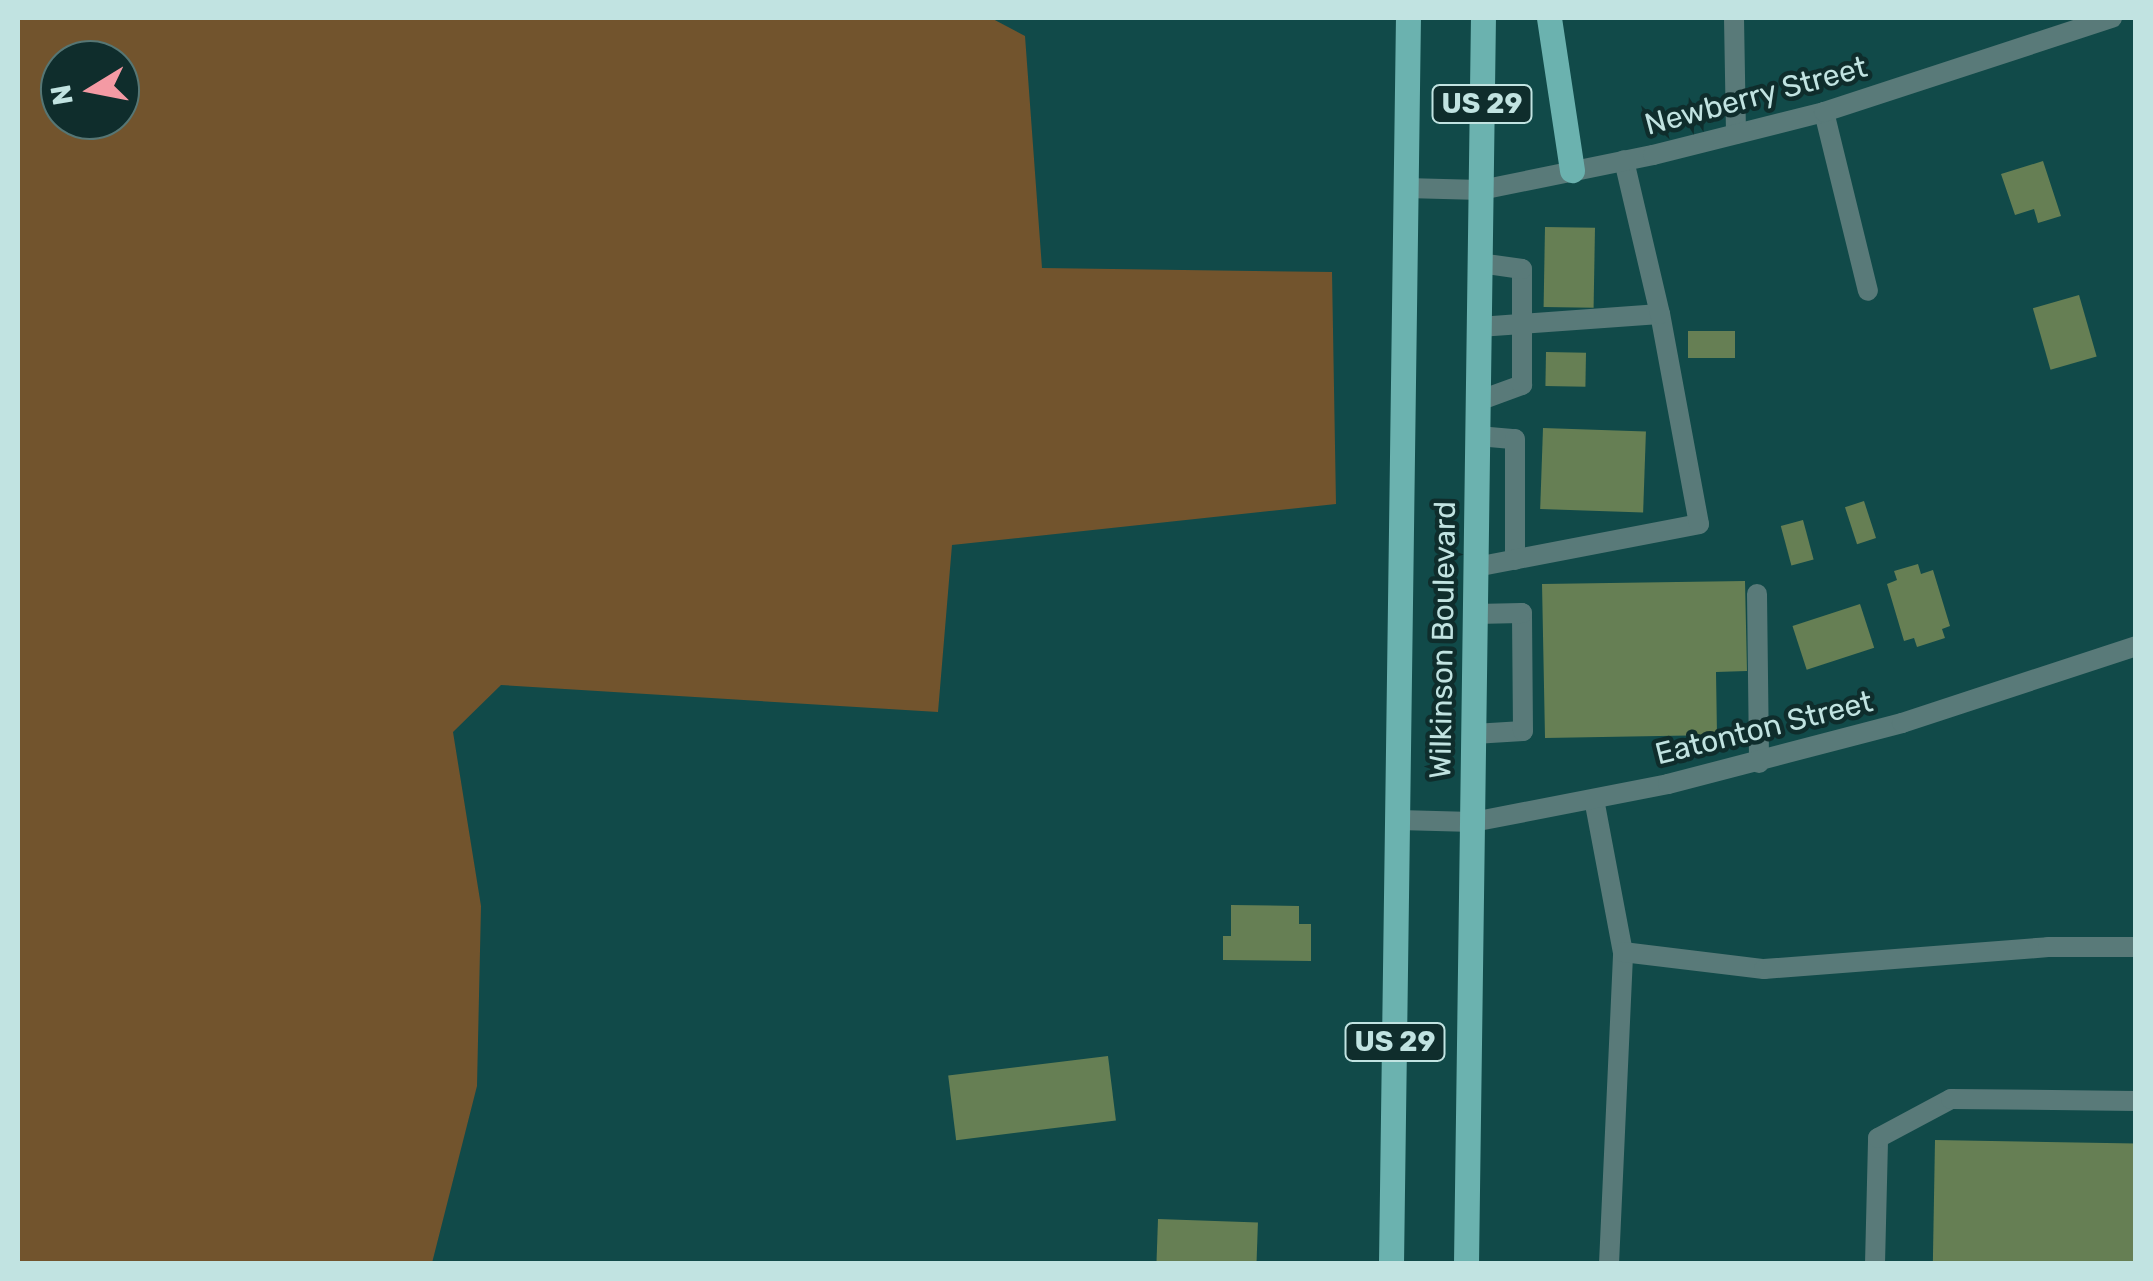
<!DOCTYPE html>
<html>
<head>
<meta charset="utf-8">
<style>
	body { margin:0 }
	#map { position:relative; width:2153px; height:1281px; overflow:hidden; background:#114a49; font-family:Rubik,sans-serif }
	div>[style] { position:absolute }
	[style*='--x'] { left:calc(var(--x)*1px); top:calc(var(--y)*1px); width:calc(var(--w)*1px); rotate:calc(var(--a)*1deg) }
	.green>* { inset:0; background:#72542d }
	.building>* { inset:0; background:#667f54; transform-origin:0 0 }
	.lane>* { height:20px; margin:-10px; padding:0 10px; transform-origin:10px; border-radius:10px; background:#597a79 }
	.street>* { height:20px; margin:-10px; padding:0 10px; transform-origin:10px; border-radius:10px; background:#597a79 }
	.primary>* { height:25px; margin:-12.5px; padding:0 12.5px; transform-origin:12.5px; border-radius:12.5px; background:#6bb2af }
	span { translate:-50% -50%; white-space:nowrap; text-align:center; line-height:1.15; -webkit-text-stroke:9px #0f2d2c; paint-order:stroke }
	.shield-label span { padding:2px 8px; background:#0f2d2c; border:2px solid; border-radius:8px; -webkit-text-stroke-width:0 }
	.shield-label { font-size:28px; color:#c1e3e1; font-weight:700 }
	.street-label { font-size:30px; color:#c1e3e1 }
	.frame { position:absolute; inset:0; border:20px solid #c1e3e1; pointer-events:none }
	.north { position:absolute; left:40px; top:40px; width:100px; height:100px; box-sizing:border-box; background:#0f2d2c; border:2px solid #567674; border-radius:50%; rotate:260deg; font-size:28px; font-weight:700; line-height:40px; text-align:center; color:#c1e3e1 }
	.north::after { content:''; display:block; margin:auto; width:35px; height:45px; background:#f49aa4; clip-path:polygon(50% 0,100% 100%,50% 72%,0 100%) }
</style>
</head>
<body>
<div id="map">
	<div class="green">
		<div style="clip-path:polygon(evenodd,18px 18px,991px 18px,1025px 36px,1042px 268px,1332px 272px,1336px 504px,952px 545px,938px 712px,501px 685px,453px 732px,481px 906px,477px 1086px,432px 1263px,18px 1263px,18px 18px,60px 60px,120px 60px,120px 120px,60px 120px,60px 60px)"></div>
	</div>
	<div class="building">
		<div style="clip-path:polygon(2043px 161px,2061px 216px,2038px 223px,2034px 209px,2015px 215px,2001px 174px)"></div>
		<div style="left:1545px;top:227px;width:50px;height:80px;rotate:1deg"></div>
		<div style="left:2079px;top:295px;width:64px;height:48px;rotate:74deg"></div>
		<div style="left:1688px;top:331px;width:47px;height:27px"></div>
		<div style="left:1546px;top:352px;width:40px;height:34px;rotate:1deg"></div>
		<div style="left:1543px;top:428px;width:103px;height:81px;rotate:2deg"></div>
		<div style="left:1864px;top:501px;width:39px;height:20px;rotate:72deg"></div>
		<div style="left:1803px;top:520px;width:41px;height:23px;rotate:75deg"></div>
		<div style="clip-path:polygon(1918px 564px,1921px 574px,1933px 570px,1950px 626px,1942px 629px,1945px 638px,1917px 647px,1914px 638px,1904px 641px,1887px 584px,1897px 580px,1894px 571px)"></div>
		<div style="clip-path:polygon(1745px 581px,1747px 671px,1716px 672px,1717px 735px,1545px 738px,1542px 584px)"></div>
		<div style="left:1860px;top:604px;width:46px;height:71px;rotate:72deg"></div>
		<div style="clip-path:polygon(1231px 905px,1299px 906px,1299px 924px,1311px 924px,1311px 961px,1223px 960px,1223px 936px,1231px 936px)"></div>
		<div style="left:1108px;top:1056px;width:65px;height:161px;rotate:83deg"></div>
		<div style="left:1935px;top:1140px;width:201px;height:124px;rotate:1deg"></div>
		<div style="left:1158px;top:1219px;width:100px;height:42px;rotate:2deg"></div>
	</div>
	<div class="lane">
		<div style="--x:1734;--y:18;--w:116;--a:89"></div>
		<div style="--x:1824;--y:112;--w:184;--a:76.2"></div>
		<div style="--x:1479;--y:327;--w:181;--a:-4.1"></div>
		<div style="--x:1478;--y:401;--w:47;--a:-20"></div>
		<div style="--x:1522;--y:385;--w:116;--a:-90"></div>
		<div style="--x:1522;--y:269;--w:42;--a:-171.9"></div>
		<div style="--x:1478;--y:436;--w:37;--a:5"></div>
		<div style="--x:1515;--y:439;--w:121;--a:90"></div>
		<div style="--x:1476;--y:567;--w:227;--a:-10.9"></div>
		<div style="--x:1699;--y:524;--w:214;--a:-100.5"></div>
		<div style="--x:1660;--y:314;--w:158;--a:-103.2"></div>
		<div style="--x:1757;--y:594;--w:169;--a:89.3"></div>
		<div style="--x:1474;--y:734;--w:49;--a:-3.5"></div>
		<div style="--x:1523;--y:731;--w:118;--a:-90.5"></div>
		<div style="--x:1522;--y:613;--w:46;--a:178.8"></div>
		<div style="--x:1594;--y:799;--w:156;--a:79.3"></div>
		<div style="--x:1609;--y:1264;--w:312;--a:-87.4"></div>
		<div style="--x:1623;--y:952;--w:142;--a:6.9"></div>
		<div style="--x:1764;--y:969;--w:285;--a:-4.4"></div>
		<div style="--x:2048;--y:947;--w:88;--a:0"></div>
		<div style="--x:1875;--y:1264;--w:126;--a:-88.6"></div>
		<div style="--x:1878;--y:1138;--w:83;--a:-28.1"></div>
		<div style="--x:1951;--y:1099;--w:185;--a:0.6"></div>
	</div>
	<div class="street">
		<div style="--x:1406;--y:188;--w:75;--a:1.5"></div>
		<div style="--x:1481;--y:190;--w:176;--a:-11.5"></div>
		<div style="--x:1653;--y:155;--w:176;--a:-14.1"></div>
		<div style="--x:1824;--y:112;--w:303;--a:-18.1"></div>
		<div style="--x:1399;--y:820;--w:74;--a:1.5"></div>
		<div style="--x:1473;--y:822;--w:199;--a:-11"></div>
		<div style="--x:1668;--y:784;--w:242;--a:-14.6"></div>
		<div style="--x:1902;--y:723;--w:246;--a:-18.2"></div>
	</div>
	<div class="primary">
		<div style="--x:1549;--y:18;--w:154;--a:81.4"></div>
		<div style="--x:1391;--y:1264;--w:1246;--a:-89.22"></div>
		<div style="--x:1466;--y:1264;--w:1246;--a:-89.22"></div>
	</div>
	<div class="shield-label">
		<span style="left:1482px;top:104px">US 29</span>
		<span style="left:1395px;top:1042px">US 29</span>
	</div>
	<div class="street-label">
		<span style="left:1756px;top:96px;rotate:-15deg">Newberry Street</span>
		<span style="left:1443px;top:640px;rotate:-89deg">Wilkinson Boulevard</span>
		<span style="left:1764px;top:728px;rotate:-14deg">Eatonton Street</span>
	</div>
	<div class="frame"></div>
	<div class="north">N</div>
</div>
</body>
</html>
